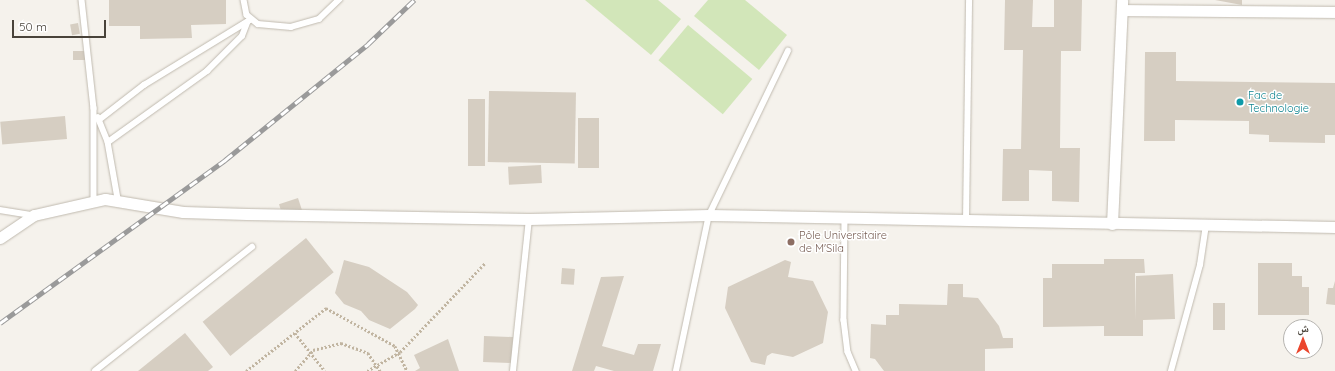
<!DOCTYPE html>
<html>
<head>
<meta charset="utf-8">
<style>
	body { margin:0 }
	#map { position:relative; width:1335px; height:371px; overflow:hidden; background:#f5f2ec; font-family:Quicksand,"Noto Naskh Arabic",sans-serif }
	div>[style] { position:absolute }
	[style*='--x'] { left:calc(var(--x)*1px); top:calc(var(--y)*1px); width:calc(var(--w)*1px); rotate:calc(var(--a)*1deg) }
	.green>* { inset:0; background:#d2e6b9; transform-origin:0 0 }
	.building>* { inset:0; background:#d6cec2; transform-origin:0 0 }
	.path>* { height:2.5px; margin-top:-1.25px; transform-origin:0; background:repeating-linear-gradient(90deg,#c1b5a1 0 2px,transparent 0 4px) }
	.roads { filter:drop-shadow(0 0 1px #c0baaf) drop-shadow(0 0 1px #c0baaf) }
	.service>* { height:5.5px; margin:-2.75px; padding:0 2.75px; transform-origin:2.75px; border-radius:2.75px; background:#fff }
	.minor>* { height:11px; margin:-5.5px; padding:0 5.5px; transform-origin:5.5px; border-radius:5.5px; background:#fff }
	.rail>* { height:4.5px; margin-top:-2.25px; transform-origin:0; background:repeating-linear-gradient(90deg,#fff 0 9px,#9a9a9a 0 18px); box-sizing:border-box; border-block:1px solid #9a9a9a }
	.dots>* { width:11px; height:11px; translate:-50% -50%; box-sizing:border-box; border:2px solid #fff; border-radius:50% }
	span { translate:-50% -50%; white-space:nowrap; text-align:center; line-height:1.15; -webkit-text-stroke:3px #fff; paint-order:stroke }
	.culture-label { font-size:11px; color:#0d838f }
	.left { translate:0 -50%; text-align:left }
	.education-label { font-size:11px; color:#785e54 }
	.north { position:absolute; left:1283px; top:319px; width:40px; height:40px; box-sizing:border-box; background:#fff; border:1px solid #b6b4b0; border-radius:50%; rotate:0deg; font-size:11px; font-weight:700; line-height:16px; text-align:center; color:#49433a }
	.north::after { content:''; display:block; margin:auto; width:14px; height:18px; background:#eb462d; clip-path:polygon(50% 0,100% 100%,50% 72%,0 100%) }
	.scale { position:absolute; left:12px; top:20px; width:94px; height:18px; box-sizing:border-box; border:2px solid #49433a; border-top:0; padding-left:5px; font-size:12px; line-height:14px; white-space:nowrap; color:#49433a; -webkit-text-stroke:3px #fff; paint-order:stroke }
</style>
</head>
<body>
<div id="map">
	<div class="green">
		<div style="clip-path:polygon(585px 0,658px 0,681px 19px,651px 55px)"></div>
		<div style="clip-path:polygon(708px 0,745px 0,787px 35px,759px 70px,694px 16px)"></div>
		<div style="left:688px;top:25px;width:84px;height:46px;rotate:40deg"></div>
	</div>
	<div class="building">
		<div style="clip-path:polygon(109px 0,226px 0,226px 24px,191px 25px,192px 38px,140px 39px,140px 26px,109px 26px)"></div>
		<div style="clip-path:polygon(1005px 0,1033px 0,1032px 27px,1054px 27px,1054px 0,1082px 0,1081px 51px,1061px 51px,1060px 148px,1080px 148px,1079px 202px,1052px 201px,1052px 171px,1029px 170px,1029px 201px,1002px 201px,1003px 149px,1021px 149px,1023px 50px,1004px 50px)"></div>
		<div style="clip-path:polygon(1215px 0,1242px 0,1242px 5px)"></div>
		<div style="left:78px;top:23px;width:11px;height:8px;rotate:80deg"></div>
		<div style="left:73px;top:51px;width:12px;height:9px"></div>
		<div style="clip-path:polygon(1145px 52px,1176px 52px,1176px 81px,1335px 83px,1335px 135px,1325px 135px,1325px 143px,1269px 142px,1269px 135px,1249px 134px,1249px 121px,1175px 120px,1175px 141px,1144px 141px)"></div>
		<div style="left:489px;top:91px;width:87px;height:71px;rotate:1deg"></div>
		<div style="left:468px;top:99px;width:17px;height:67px"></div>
		<div style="left:65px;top:116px;width:23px;height:65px;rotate:85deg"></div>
		<div style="left:578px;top:118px;width:21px;height:50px"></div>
		<div style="left:541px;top:165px;width:18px;height:33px;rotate:87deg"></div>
		<div style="left:298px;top:198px;width:13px;height:20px;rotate:72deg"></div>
		<div style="left:306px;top:238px;width:44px;height:133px;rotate:51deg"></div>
		<div style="clip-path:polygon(1104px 259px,1144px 259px,1145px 273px,1135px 273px,1136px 320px,1136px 276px,1173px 274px,1175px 319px,1143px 320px,1143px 336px,1104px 336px,1104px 326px,1043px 327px,1043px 278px,1052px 278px,1052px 264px,1104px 264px)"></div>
		<div style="clip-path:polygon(344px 260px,369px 267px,407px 292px,418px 305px,415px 309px,390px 329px,369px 320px,361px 311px,344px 304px,335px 293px)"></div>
		<div style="clip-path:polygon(785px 260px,791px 262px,788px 277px,813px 281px,828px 312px,823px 343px,793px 357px,772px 353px,767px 356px,765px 365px,751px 362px,725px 308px,728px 287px)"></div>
		<div style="clip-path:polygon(1258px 263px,1292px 263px,1292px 276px,1302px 276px,1302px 287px,1309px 287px,1309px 315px,1258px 315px)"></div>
		<div style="left:562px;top:268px;width:13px;height:16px;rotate:4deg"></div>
		<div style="clip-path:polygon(624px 276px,602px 346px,634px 355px,638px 344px,661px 344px,653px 371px,614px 371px,596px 366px,594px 371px,572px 371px,601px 277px)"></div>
		<div style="clip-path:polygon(1335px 281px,1335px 305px,1326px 304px,1328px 288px,1333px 288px)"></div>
		<div style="clip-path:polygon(948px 284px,963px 284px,963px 297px,978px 298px,999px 326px,1003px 338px,1013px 338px,1013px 348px,985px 349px,985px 371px,884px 371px,875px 359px,870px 358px,871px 324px,886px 325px,886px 315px,899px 315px,899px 304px,947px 305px)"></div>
		<div style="left:1213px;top:303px;width:12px;height:27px"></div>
		<div style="clip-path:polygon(185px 333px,213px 367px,208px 371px,138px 371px)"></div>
		<div style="left:484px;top:336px;width:29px;height:26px;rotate:2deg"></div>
		<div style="clip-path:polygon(448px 339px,459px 371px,415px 371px,420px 368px,414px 355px)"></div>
	</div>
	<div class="path">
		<div style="--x:295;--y:333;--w:48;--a:51.7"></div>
		<div style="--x:246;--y:371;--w:102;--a:-38.2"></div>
		<div style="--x:326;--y:308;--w:79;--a:28.8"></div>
		<div style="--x:395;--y:346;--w:28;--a:64"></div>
		<div style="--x:295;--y:371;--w:28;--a:-49"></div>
		<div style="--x:313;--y:350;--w:29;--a:-14"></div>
		<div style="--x:341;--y:343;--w:29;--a:20"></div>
		<div style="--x:368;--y:353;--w:22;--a:56"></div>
		<div style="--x:367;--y:371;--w:38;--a:-30"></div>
		<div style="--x:400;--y:352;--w:124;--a:-46.3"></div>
	</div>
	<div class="roads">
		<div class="service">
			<div style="--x:82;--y:0;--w:109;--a:83.7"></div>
			<div style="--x:94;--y:108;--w:92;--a:90"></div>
			<div style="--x:244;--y:0;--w:15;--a:79"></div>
			<div style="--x:247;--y:15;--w:14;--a:39"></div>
			<div style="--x:258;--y:24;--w:33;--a:5"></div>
			<div style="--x:291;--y:27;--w:29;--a:-16"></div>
			<div style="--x:319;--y:19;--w:28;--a:-44"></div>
			<div style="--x:98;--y:117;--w:27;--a:68"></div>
			<div style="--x:108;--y:142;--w:58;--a:80"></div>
			<div style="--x:99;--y:120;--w:57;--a:-37.9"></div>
			<div style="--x:144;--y:85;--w:124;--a:-31.5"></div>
			<div style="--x:108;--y:142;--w:122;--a:-35.6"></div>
			<div style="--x:207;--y:71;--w:49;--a:-45"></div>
			<div style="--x:242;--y:36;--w:14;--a:-69"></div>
			<div style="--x:0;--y:210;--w:31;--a:9"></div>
			<div style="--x:845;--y:218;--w:102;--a:90.6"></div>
			<div style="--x:844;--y:320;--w:32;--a:83"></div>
			<div style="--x:848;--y:352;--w:21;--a:67"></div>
			<div style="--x:966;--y:220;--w:220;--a:-89.2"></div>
			<div style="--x:95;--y:371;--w:200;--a:-38.3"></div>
			<div style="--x:513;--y:371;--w:153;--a:-84"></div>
			<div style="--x:676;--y:371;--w:159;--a:-78.1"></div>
			<div style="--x:709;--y:215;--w:182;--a:-64.3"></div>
			<div style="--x:1171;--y:371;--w:110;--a:-74.7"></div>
			<div style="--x:1200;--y:265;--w:40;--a:-81.5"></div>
		</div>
		<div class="minor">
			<div style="--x:1122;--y:10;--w:213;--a:0.5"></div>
			<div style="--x:1112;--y:224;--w:224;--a:-87.4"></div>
			<div style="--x:0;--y:238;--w:41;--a:-34.1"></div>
			<div style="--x:34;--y:215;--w:73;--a:-12.7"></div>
			<div style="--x:105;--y:199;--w:79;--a:9.5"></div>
			<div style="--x:183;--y:212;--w:64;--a:1.8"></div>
			<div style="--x:247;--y:214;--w:282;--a:1"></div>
			<div style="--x:529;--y:219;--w:180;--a:-1.3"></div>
			<div style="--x:709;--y:215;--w:626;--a:1.1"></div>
		</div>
	</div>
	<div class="rail">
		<div style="--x:0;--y:323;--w:278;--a:-35.9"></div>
		<div style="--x:225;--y:160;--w:184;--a:-39"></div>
		<div style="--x:368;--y:44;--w:64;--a:-43.7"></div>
	</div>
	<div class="dots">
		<div style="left:1240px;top:102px;background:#0f9aa8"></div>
		<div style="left:791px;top:242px;background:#8d6e63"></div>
	</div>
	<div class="culture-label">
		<span class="left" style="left:1248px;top:102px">Fac de<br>Technologie</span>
	</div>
	<div class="education-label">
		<span class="left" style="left:799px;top:242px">Pôle Universitaire<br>de M'Sila</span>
	</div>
	<div class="north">ش</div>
	<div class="scale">50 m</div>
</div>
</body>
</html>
